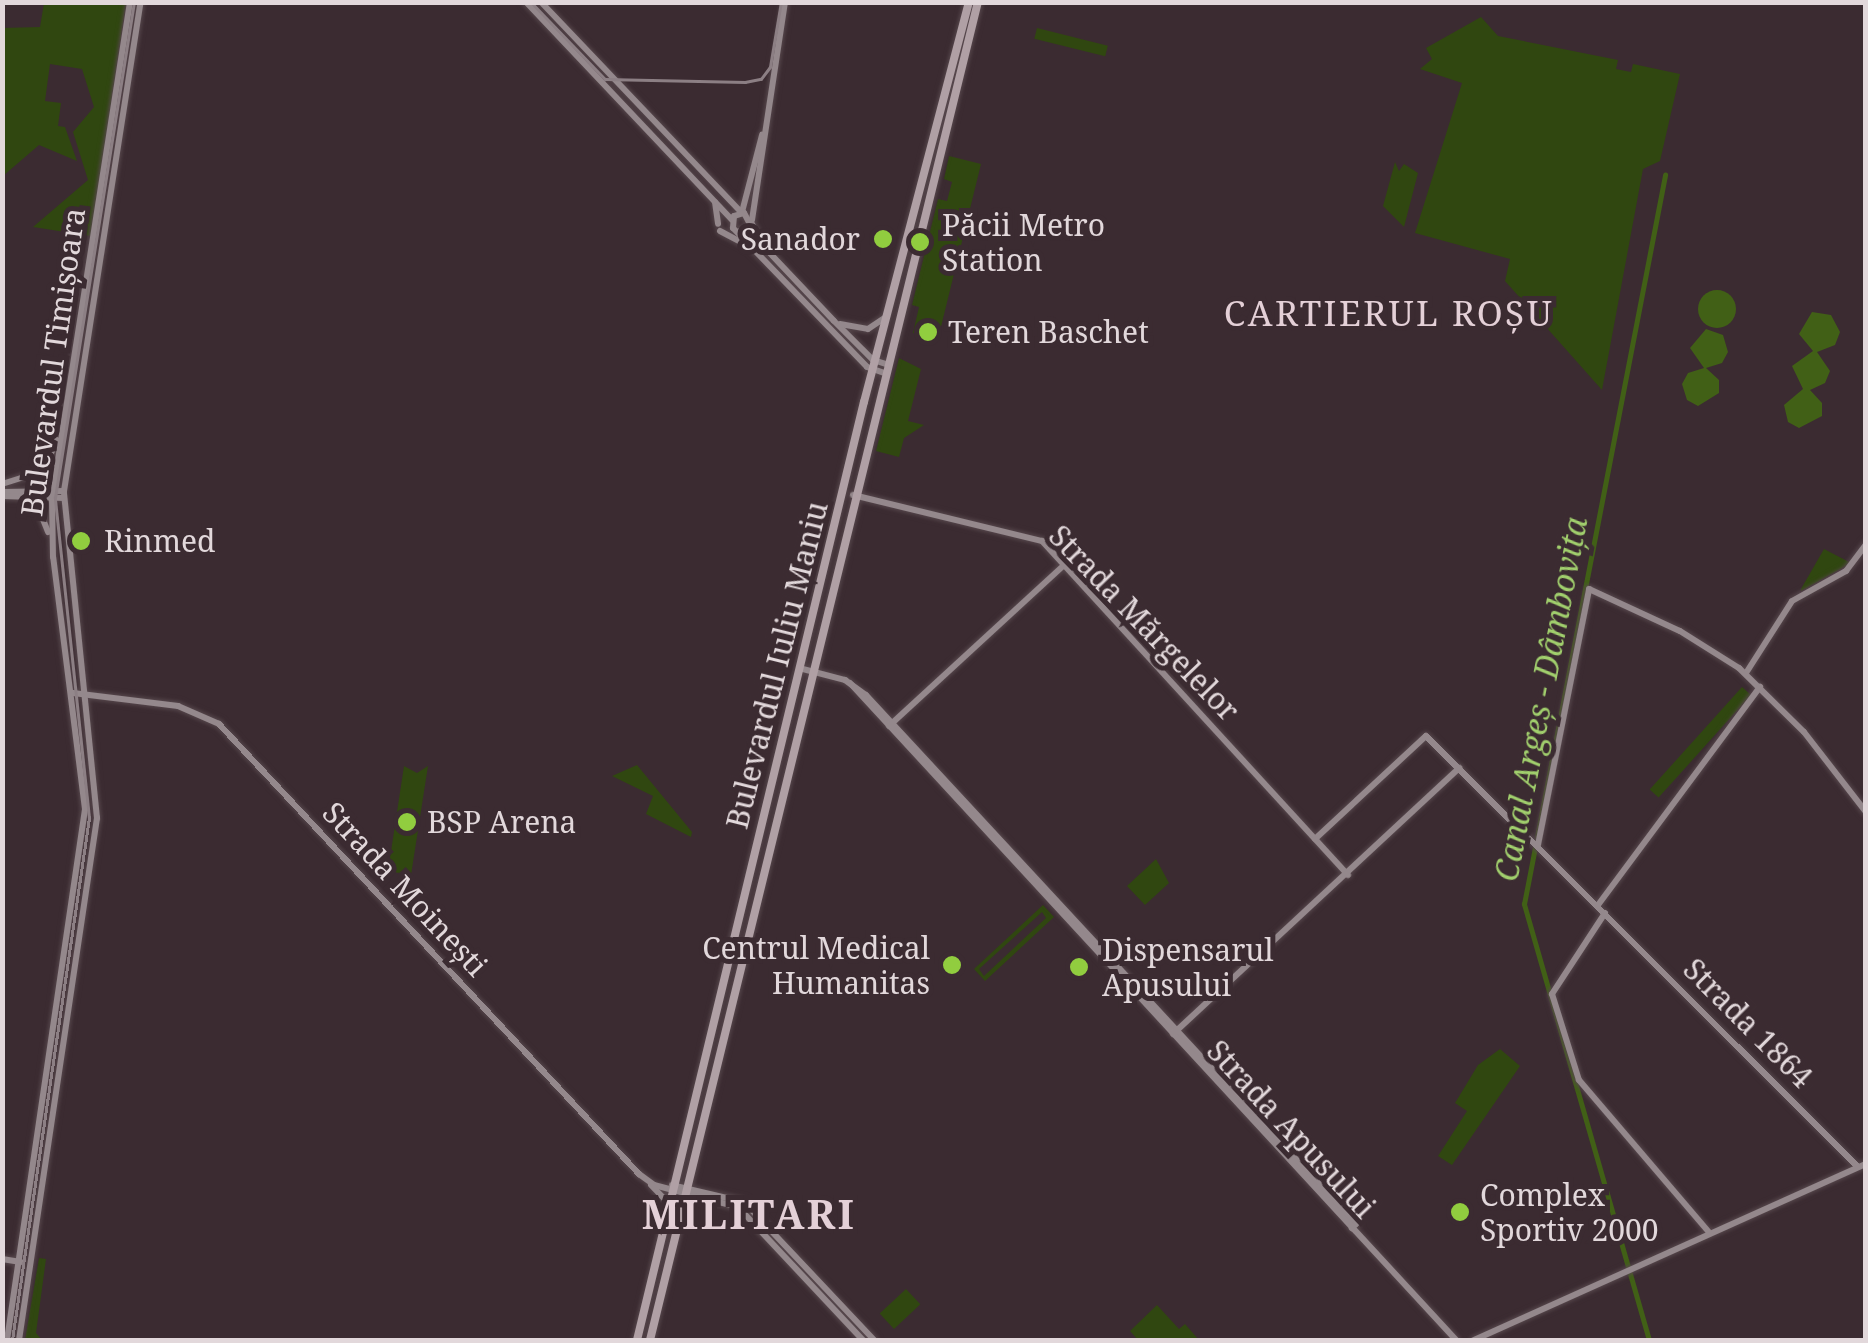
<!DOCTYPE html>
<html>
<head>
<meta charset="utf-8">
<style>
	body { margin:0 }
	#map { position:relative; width:1868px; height:1343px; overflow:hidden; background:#3b2b31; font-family:"Noto Serif",serif }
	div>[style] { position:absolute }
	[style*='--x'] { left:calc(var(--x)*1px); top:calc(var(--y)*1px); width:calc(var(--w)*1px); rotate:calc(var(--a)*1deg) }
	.green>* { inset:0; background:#304710; transform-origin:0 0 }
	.water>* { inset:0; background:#416016 }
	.round { border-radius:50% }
	.canal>* { height:5px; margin:-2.5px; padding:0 2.5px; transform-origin:2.5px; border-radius:2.5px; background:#416016 }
	.roads { filter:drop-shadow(0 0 2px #56474c) drop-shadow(0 0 2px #56474c) }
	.secondary>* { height:6px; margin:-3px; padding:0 3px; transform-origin:3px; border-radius:3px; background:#94888c }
	.primary>* { height:8px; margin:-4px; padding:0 4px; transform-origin:4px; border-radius:4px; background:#b0a0a5 }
	.tram>* { height:2.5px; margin:-1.25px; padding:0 1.25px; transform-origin:1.25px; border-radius:1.25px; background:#8c7f84 }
	.dots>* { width:28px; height:28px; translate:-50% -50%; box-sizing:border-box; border:5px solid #3b2b31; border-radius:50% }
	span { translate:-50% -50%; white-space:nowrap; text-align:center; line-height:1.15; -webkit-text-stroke:10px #3b2b31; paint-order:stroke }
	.poi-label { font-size:30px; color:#e2d8db }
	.left { translate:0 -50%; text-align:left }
	.right { translate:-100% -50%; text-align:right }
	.street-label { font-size:30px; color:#e2d8db }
	.water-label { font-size:32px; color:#a1cf6d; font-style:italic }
	.quarter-label { font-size:35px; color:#e4d0d7; letter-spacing:2.5px }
	.district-label { font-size:40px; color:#e4d0d7; font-weight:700; letter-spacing:2.5px }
	.frame { position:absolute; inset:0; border:5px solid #e2d8db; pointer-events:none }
</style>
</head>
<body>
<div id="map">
	<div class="green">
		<div style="clip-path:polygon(44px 3px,126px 3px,91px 236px,33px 227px,88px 180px,73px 132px,94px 107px,82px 69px,50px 64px,45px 101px,61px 103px,58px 126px,65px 127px,77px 161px,39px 145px,3px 176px,2px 28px,40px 27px)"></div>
		<div style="clip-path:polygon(1481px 17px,1498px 36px,1618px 60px,1616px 69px,1631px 72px,1633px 64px,1680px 74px,1660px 161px,1643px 169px,1602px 390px,1505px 281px,1510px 259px,1415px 233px,1462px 83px,1420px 69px,1432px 59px,1426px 48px)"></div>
		<div style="left:1037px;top:28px;width:73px;height:11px;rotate:14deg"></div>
		<div style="clip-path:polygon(949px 156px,981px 164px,938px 339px,913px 333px,919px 307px,912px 305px,938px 199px,947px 201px,952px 182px,944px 179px)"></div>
		<div style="clip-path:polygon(1395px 162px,1399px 171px,1404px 164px,1418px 173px,1404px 227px,1383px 206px)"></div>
		<div style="clip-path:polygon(899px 358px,921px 369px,908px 421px,924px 425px,904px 438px,899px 457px,876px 451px)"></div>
		<div style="clip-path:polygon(1824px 549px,1851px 563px,1801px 591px,1801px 589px)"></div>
		<div style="left:1742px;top:687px;width:12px;height:138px;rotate:42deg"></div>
		<div style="clip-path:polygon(637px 765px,692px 832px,691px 837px,646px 814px,653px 796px,612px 776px)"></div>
		<div style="clip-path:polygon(404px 766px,417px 773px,428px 766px,411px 875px,388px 871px)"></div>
		<div style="clip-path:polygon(1156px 859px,1169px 883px,1145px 905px,1127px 886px)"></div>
		<div style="clip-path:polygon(evenodd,1043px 905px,1054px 917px,985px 981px,974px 969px,1043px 905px,1042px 912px,1046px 918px,984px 976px,979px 969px,1042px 912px)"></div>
		<div style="clip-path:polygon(1500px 1049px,1520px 1066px,1452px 1165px,1438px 1156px,1467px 1111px,1455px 1103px,1478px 1065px)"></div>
		<div style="clip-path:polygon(39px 1258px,46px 1259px,36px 1333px,42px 1340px,25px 1340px)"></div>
		<div style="left:906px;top:1289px;width:21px;height:36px;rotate:47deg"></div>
		<div style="clip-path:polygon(1157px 1305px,1179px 1329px,1185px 1324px,1199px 1340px,1138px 1340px,1130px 1331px)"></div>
	</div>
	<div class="water">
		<div class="round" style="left:1698px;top:290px;width:38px;height:38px"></div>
		<div style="clip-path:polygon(1812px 312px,1831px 315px,1840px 332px,1835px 345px,1817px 352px,1830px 371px,1825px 383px,1810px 390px,1822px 403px,1822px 416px,1799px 428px,1788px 422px,1784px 405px,1803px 389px,1792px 366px,1813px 351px,1799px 334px)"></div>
		<div style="clip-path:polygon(1706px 329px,1723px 335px,1728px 352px,1722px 363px,1706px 368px,1719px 380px,1719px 393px,1698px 406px,1687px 400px,1682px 384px,1688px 373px,1704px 368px,1690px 348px)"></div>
	</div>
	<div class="canal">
		<div style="--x:1649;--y:1340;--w:454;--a:-106"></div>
		<div style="--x:1524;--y:904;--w:743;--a:-79.05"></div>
	</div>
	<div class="roads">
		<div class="secondary">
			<div style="--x:526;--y:2;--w:300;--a:46.6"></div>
			<div style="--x:541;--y:2;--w:290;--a:46.4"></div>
			<div style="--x:715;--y:202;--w:22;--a:82"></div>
			<div style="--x:742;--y:212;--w:80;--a:-75.4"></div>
			<div style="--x:752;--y:220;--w:220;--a:-81.4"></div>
			<div style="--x:752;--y:224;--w:27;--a:62"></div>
			<div style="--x:765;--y:248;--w:100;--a:46.6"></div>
			<div style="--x:834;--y:321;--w:55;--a:45"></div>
			<div style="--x:873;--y:360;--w:14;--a:17"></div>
			<div style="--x:720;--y:231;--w:34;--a:28"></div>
			<div style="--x:738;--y:232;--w:14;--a:-25"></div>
			<div style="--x:751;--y:226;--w:15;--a:-118"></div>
			<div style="--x:744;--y:213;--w:10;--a:163"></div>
			<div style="--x:734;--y:216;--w:12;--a:95"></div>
			<div style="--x:733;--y:228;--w:193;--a:46"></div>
			<div style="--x:867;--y:367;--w:18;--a:19"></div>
			<div style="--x:840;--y:324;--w:28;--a:10"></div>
			<div style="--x:868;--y:329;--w:23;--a:-34"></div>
			<div style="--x:2;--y:484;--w:43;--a:-17.6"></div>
			<div style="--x:43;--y:471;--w:34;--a:-66"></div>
			<div style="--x:2;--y:492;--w:62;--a:-0.9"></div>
			<div style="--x:853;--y:495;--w:195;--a:13.7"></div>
			<div style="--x:1042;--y:541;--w:453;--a:47.5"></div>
			<div style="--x:2;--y:496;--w:62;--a:1.8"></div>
			<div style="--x:26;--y:498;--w:15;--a:37"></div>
			<div style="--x:38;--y:507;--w:27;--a:68"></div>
			<div style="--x:799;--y:668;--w:48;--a:14.6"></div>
			<div style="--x:845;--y:680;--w:26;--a:36"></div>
			<div style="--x:866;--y:695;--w:721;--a:47.19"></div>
			<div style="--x:1356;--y:1224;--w:6;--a:135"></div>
			<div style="--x:1746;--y:673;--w:85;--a:-57.4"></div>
			<div style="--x:1792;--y:601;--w:62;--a:-29.1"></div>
			<div style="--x:1846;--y:571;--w:34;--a:-53"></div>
			<div style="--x:850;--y:683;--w:894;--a:47.31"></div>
			<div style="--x:73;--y:693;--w:106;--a:7.1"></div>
			<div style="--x:178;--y:706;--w:45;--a:23.7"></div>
			<div style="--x:219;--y:724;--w:616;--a:46.97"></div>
			<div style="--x:639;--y:1174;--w:19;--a:36"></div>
			<div style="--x:654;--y:1185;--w:87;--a:14.7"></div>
			<div style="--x:738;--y:1207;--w:183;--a:46.8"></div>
			<div style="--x:889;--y:726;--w:238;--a:-42.6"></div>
			<div style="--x:1315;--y:839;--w:151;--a:-42.9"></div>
			<div style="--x:1426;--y:736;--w:610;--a:44.93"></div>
			<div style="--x:1538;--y:845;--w:261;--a:-78.7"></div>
			<div style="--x:1589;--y:589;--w:100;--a:24.8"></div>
			<div style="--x:1680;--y:631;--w:70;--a:32.1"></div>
			<div style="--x:1739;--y:668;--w:91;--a:44.6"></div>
			<div style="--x:1804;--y:732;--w:101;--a:52.2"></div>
			<div style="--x:1598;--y:905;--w:272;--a:-53.4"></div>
			<div style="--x:1605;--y:913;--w:97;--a:123.2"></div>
			<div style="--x:1552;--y:994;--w:90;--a:72.6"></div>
			<div style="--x:1579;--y:1080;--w:200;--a:49.5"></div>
			<div style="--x:1173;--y:1034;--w:391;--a:-42.9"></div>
			<div style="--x:651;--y:1185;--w:28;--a:46"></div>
			<div style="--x:672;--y:1185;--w:74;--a:13.3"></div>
			<div style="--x:744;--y:1202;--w:190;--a:46.7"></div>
			<div style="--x:2;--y:1259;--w:19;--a:9"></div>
			<div style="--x:7;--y:1340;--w:537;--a:-81.64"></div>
			<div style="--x:85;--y:809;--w:254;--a:-97.2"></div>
			<div style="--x:53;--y:557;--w:59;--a:-91"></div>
			<div style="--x:52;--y:498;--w:502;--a:-81.06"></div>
			<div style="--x:19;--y:1340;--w:528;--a:-81.5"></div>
			<div style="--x:97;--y:818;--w:329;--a:-95.8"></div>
			<div style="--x:64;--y:491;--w:495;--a:-81.1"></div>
			<div style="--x:1474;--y:1340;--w:430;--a:-24.2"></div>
		</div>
		<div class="primary">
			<div style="--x:637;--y:1340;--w:965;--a:-76.4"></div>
			<div style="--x:864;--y:402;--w:414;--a:-75.3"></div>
			<div style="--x:650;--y:1340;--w:1378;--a:-76.23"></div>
		</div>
	</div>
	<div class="tram">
		<div style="--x:531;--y:2;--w:107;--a:46.1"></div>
		<div style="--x:605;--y:79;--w:140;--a:1.2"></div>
		<div style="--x:745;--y:82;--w:16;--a:-11"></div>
		<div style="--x:761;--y:79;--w:15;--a:-53"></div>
		<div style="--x:770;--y:67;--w:66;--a:-80.4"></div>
		<div style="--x:12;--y:1340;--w:528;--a:-81.61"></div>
		<div style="--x:89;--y:818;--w:322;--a:-96.1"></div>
		<div style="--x:55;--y:498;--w:502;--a:-80.95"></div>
	</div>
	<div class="dots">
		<div style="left:883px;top:239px;background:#91cd3f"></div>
		<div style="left:920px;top:242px;background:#91cd3f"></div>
		<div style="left:928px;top:332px;background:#91cd3f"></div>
		<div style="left:81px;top:541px;background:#91cd3f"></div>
		<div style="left:407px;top:822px;background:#91cd3f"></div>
		<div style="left:952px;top:965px;background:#91cd3f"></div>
		<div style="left:1079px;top:967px;background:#91cd3f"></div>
		<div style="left:1460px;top:1212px;background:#91cd3f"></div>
	</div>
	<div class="poi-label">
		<span class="left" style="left:942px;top:242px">Păcii Metro<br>Station</span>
		<span class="right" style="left:860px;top:239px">Sanador</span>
		<span class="left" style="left:948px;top:332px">Teren Baschet</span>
		<span class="left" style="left:104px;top:541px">Rinmed</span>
		<span class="left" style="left:427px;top:822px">BSP Arena</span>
		<span class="right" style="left:930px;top:965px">Centrul Medical<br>Humanitas</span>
		<span class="left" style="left:1102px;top:967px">Dispensarul<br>Apusului</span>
		<span class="left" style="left:1480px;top:1212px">Complex<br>Sportiv 2000</span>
	</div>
	<div class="street-label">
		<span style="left:53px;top:362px;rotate:-82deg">Bulevardul Timișoara</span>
		<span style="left:1144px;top:623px;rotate:46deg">Strada Mărgelelor</span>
		<span style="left:777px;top:665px;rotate:-76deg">Bulevardul Iuliu Maniu</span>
		<span style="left:405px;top:889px;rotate:47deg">Strada Moinești</span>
		<span style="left:1748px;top:1023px;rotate:45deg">Strada 1864</span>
		<span style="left:1291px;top:1129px;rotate:47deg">Strada Apusului</span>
	</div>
	<div class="water-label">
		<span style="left:1541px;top:699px;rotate:-79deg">Canal Argeș - Dâmbovița</span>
	</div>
	<div class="quarter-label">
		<span style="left:1389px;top:313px">CARTIERUL ROȘU</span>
	</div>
	<div class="district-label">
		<span style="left:749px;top:1214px">MILITARI</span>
	</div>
	<div class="frame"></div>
</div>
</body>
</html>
